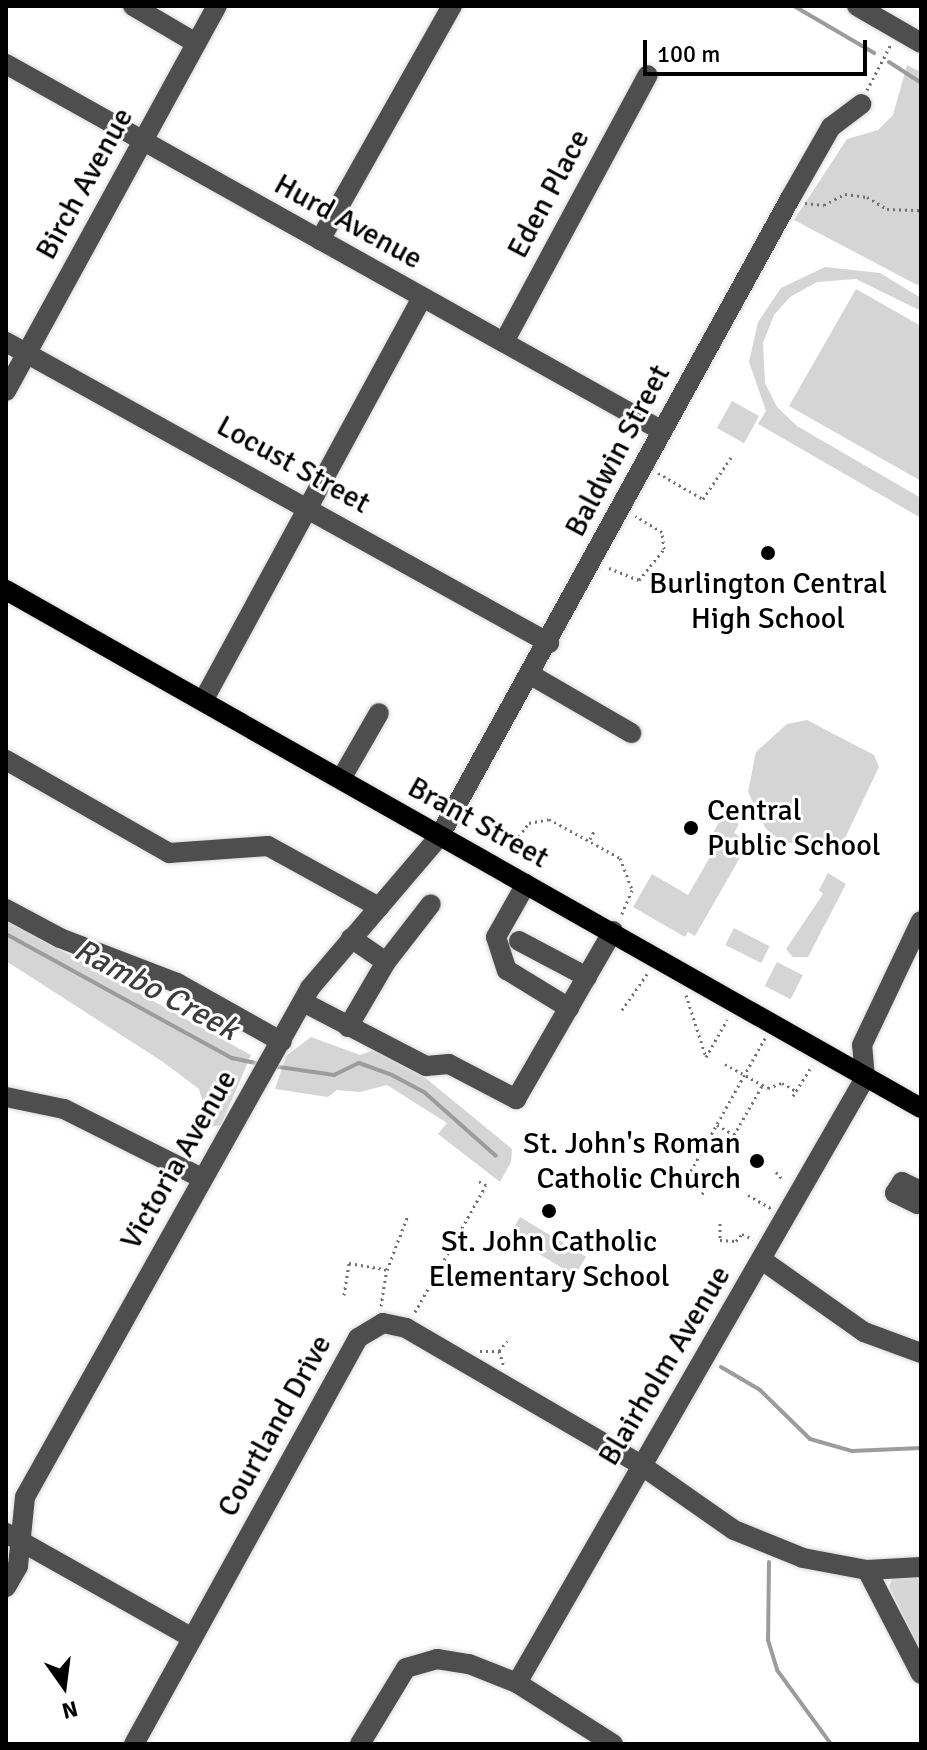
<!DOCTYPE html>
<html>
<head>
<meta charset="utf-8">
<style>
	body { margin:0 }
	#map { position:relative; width:927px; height:1750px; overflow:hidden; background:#fff; font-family:Signika,sans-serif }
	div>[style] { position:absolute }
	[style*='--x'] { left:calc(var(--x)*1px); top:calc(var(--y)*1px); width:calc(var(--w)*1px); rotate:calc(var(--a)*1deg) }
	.green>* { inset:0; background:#d5d5d5; transform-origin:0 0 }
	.stream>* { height:4px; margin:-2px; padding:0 2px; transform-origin:2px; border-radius:2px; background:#9c9c9c }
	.path>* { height:3px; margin-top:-1.5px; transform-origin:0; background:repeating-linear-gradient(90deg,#707070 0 2px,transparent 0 6px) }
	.roads { filter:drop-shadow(0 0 2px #dbdbdb) drop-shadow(0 0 2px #dbdbdb) }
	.minor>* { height:20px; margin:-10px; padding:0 10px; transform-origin:10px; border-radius:10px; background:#4e4e4e }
	.major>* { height:20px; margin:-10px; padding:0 10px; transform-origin:10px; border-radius:10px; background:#000 }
	.dots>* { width:22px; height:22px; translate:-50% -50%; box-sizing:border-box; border:4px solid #fff; border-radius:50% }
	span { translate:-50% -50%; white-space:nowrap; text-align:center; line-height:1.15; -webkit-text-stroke:6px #fff; paint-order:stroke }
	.street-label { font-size:30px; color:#000 }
	.poi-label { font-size:30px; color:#000 }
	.left { translate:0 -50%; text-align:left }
	.right { translate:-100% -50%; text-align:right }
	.water-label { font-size:32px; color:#3d3d3d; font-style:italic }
	.frame { position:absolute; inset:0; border:8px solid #000; pointer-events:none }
	.north { position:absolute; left:24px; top:1646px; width:80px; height:80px; -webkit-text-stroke:6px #fff; paint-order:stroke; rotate:166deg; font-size:22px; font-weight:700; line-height:32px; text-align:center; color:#000 }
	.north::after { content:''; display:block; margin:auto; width:28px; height:36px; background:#000; clip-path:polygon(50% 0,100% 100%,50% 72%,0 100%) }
	.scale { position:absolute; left:643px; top:40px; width:224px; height:36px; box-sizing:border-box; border:4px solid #000; border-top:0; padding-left:10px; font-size:24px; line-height:28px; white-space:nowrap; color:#000; -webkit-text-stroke:6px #fff; paint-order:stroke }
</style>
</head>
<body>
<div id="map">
	<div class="green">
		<div style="clip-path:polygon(907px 65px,921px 72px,921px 287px,794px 220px,847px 139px,878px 130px,893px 115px)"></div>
		<div style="clip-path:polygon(825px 267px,880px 273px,921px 298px,921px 311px,856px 279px,817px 282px,790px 297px,774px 315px,763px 343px,765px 383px,777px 407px,797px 426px,921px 498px,921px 518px,758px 424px,766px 411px,749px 362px,758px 322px,781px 288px)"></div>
		<div style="clip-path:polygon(856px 289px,921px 326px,921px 481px,789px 406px)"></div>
		<div style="left:732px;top:401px;width:31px;height:31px;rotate:29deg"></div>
		<div style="clip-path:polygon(807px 720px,874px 755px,879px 767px,844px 840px,824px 847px,783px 842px,766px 829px,748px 792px,756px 752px,787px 724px)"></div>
		<div style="clip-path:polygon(723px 815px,739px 824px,734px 833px,749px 842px,695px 936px,688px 932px,685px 937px,633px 907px,652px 874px,688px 895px,721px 838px,713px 833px)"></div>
		<div style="clip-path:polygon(828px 873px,846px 884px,808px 957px,793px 957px,786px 949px,823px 894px,819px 890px)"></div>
		<div style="clip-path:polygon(6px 920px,251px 1055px,221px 1125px,210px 1127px,199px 1089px,163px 1062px,6px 961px)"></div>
		<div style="left:734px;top:928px;width:40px;height:19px;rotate:27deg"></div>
		<div style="left:777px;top:962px;width:29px;height:27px;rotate:27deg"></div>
		<div style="clip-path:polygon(311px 1037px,360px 1055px,380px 1048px,412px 1067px,512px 1149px,511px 1162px,500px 1182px,438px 1134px,447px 1123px,387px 1085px,360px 1092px,337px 1090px,328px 1097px,275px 1089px,286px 1056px)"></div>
		<div style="left:520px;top:1217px;width:77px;height:22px;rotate:31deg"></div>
		<div style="clip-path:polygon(921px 1577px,921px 1653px,889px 1586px,893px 1578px)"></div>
	</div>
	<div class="stream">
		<div style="--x:794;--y:6;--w:93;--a:30.4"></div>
		<div style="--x:889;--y:62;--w:38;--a:33"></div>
		<div style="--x:6;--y:934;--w:258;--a:28.8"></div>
		<div style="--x:232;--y:1058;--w:29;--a:12"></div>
		<div style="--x:272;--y:1066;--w:63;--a:8.3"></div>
		<div style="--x:334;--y:1075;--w:28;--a:-26"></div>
		<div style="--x:359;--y:1063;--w:35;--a:20"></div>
		<div style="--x:392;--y:1075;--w:36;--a:28"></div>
		<div style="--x:424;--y:1092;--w:96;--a:41.6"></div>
		<div style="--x:721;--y:1367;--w:45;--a:30.5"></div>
		<div style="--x:760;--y:1390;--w:70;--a:44.4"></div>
		<div style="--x:810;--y:1439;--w:44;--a:15.9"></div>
		<div style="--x:852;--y:1451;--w:69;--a:-2.5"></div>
		<div style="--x:769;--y:1562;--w:78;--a:90.7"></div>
		<div style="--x:768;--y:1640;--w:31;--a:73"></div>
		<div style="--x:777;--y:1670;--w:92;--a:53.9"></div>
	</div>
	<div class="path">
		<div style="--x:867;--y:90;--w:52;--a:-62.4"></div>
		<div style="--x:805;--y:203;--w:19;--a:6"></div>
		<div style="--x:824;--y:205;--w:24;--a:-28"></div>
		<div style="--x:845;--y:194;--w:22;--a:8"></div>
		<div style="--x:867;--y:197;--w:23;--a:31"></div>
		<div style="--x:887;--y:209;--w:34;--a:2"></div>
		<div style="--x:658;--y:473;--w:52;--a:30"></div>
		<div style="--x:703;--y:499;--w:52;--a:-56"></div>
		<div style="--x:609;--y:568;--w:32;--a:22"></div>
		<div style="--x:639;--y:580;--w:40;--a:-51"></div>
		<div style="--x:664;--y:549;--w:17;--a:-97"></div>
		<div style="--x:662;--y:532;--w:31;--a:-149"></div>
		<div style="--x:590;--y:839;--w:11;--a:-63"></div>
		<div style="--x:515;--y:841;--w:23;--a:-52"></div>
		<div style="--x:529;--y:823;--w:20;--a:-11"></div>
		<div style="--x:549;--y:819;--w:81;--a:28.8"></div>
		<div style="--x:620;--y:858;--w:34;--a:69"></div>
		<div style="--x:632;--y:890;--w:28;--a:113"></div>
		<div style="--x:686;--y:995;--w:65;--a:72.1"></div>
		<div style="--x:706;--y:1057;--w:43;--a:-60.4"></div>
		<div style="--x:622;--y:1010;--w:44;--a:-55.2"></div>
		<div style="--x:725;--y:1064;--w:49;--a:29.2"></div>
		<div style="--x:768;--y:1088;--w:15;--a:-20"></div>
		<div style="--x:782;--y:1083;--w:16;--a:30"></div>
		<div style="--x:793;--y:1096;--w:36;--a:-58"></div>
		<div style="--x:717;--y:1125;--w:20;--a:30"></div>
		<div style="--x:734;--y:1135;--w:56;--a:-60.3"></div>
		<div style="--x:776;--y:1172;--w:12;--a:48"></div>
		<div style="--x:702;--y:1194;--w:9;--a:-49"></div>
		<div style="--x:708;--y:1187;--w:23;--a:-151"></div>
		<div style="--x:688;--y:1176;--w:158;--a:-60.8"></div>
		<div style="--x:748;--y:1195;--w:28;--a:30"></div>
		<div style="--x:720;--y:1223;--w:17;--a:90"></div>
		<div style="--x:720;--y:1240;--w:16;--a:4"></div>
		<div style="--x:736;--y:1241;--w:9;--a:-49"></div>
		<div style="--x:742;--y:1234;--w:12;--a:24"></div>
		<div style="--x:344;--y:1295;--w:32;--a:-81"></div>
		<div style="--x:349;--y:1263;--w:39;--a:10"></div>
		<div style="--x:381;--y:1306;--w:36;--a:-81"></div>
		<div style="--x:387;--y:1270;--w:59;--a:-69.1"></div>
		<div style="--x:415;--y:1312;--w:145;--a:-60.8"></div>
		<div style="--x:486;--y:1185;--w:11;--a:-153"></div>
		<div style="--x:480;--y:1351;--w:19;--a:0"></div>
		<div style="--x:499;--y:1351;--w:13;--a:-51"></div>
		<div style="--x:499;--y:1351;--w:16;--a:72"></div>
	</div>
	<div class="roads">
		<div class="minor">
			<div style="--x:133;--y:6;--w:73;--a:30.4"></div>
			<div style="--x:857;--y:6;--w:74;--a:30"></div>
			<div style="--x:6;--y:64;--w:752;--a:29.22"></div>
			<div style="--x:320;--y:240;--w:269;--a:-60.6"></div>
			<div style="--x:6;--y:342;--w:621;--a:29"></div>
			<div style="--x:504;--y:342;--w:303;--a:-61.7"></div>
			<div style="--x:6;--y:391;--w:439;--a:-61.3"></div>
			<div style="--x:531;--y:675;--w:116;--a:30.1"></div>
			<div style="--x:203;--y:701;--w:459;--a:-61.5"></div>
			<div style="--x:6;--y:760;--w:188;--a:29.7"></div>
			<div style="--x:169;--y:853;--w:99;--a:-4"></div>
			<div style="--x:268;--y:846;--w:127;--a:28.8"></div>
			<div style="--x:341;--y:779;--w:76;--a:-60.1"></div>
			<div style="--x:526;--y:884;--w:61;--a:119.5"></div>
			<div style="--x:496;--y:937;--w:35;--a:72"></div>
			<div style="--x:507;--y:970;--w:73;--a:31.5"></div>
			<div style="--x:6;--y:909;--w:61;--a:28.2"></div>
			<div style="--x:60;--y:938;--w:125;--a:21"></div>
			<div style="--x:177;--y:983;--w:120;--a:29.3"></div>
			<div style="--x:351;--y:938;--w:42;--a:34.4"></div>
			<div style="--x:519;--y:941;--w:77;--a:27.9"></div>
			<div style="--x:303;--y:1002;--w:139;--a:27.5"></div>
			<div style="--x:426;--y:1066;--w:23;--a:-5"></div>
			<div style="--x:449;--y:1064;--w:76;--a:27.6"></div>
			<div style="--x:516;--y:1099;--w:194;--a:-60"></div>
			<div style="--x:348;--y:1027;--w:75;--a:-59.7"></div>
			<div style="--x:386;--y:962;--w:73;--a:-52.2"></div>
			<div style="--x:6;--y:1097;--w:59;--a:11.7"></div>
			<div style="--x:64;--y:1109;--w:154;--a:26.6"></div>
			<div style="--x:921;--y:1191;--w:21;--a:-155"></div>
			<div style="--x:902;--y:1182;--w:13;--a:122"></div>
			<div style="--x:895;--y:1193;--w:25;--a:26"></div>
			<div style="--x:918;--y:1204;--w:7;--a:-63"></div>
			<div style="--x:762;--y:1260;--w:125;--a:35.2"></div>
			<div style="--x:864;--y:1332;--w:61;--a:20.2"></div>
			<div style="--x:6;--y:1533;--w:214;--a:29.4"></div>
			<div style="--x:867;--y:1570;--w:117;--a:62.6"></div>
			<div style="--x:6;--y:1587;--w:24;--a:-60"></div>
			<div style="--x:18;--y:1566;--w:69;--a:-84.2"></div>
			<div style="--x:25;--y:1497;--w:583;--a:-60.75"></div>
			<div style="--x:310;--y:988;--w:199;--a:-49.5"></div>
			<div style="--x:439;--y:837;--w:730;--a:-61.19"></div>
			<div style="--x:791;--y:197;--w:81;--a:-60.3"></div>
			<div style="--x:831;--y:127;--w:38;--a:-37"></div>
			<div style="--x:517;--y:1683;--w:698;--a:-60.09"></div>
			<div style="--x:865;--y:1078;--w:33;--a:-95"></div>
			<div style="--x:862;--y:1045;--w:137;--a:-64.6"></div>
			<div style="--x:134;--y:1744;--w:464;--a:-61.1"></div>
			<div style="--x:358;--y:1338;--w:29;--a:-31"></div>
			<div style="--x:383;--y:1323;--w:24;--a:12"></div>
			<div style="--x:406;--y:1328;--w:272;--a:30.2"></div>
			<div style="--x:641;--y:1465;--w:113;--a:35"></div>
			<div style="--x:734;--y:1530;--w:74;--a:22.1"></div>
			<div style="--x:803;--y:1558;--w:65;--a:10.6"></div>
			<div style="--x:867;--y:1570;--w:54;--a:-3.2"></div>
			<div style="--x:360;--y:1744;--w:89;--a:-58.8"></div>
			<div style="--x:406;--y:1668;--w:32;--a:-16"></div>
			<div style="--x:437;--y:1659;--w:32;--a:9"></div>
			<div style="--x:469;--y:1664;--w:52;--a:21.6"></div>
			<div style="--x:517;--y:1683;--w:114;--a:32.4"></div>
		</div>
		<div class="major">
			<div style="--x:6;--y:590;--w:1051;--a:29.52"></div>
		</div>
	</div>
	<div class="dots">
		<div style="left:768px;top:553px;background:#000"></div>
		<div style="left:691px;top:828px;background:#000"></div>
		<div style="left:757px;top:1161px;background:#000"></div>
		<div style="left:549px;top:1211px;background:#000"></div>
	</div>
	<div class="street-label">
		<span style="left:85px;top:184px;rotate:-61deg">Birch Avenue</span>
		<span style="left:549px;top:194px;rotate:-62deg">Eden Place</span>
		<span style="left:348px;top:222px;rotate:29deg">Hurd Avenue</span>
		<span style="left:618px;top:451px;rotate:-62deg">Baldwin Street</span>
		<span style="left:293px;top:465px;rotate:29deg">Locust Street</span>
		<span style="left:478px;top:823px;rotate:29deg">Brant Street</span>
		<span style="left:179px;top:1160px;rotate:-60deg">Victoria Avenue</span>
		<span style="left:665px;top:1366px;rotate:-59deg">Blairholm Avenue</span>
		<span style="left:275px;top:1426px;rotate:-61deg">Courtland Drive</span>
	</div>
	<div class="poi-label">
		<span style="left:768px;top:601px">Burlington Central<br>High School</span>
		<span class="left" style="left:707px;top:828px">Central<br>Public School</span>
		<span class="right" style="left:741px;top:1161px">St. John's Roman<br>Catholic Church</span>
		<span style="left:549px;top:1259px">St. John Catholic<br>Elementary School</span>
	</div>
	<div class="water-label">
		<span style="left:156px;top:990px;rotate:28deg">Rambo Creek</span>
	</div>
	<div class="frame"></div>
	<div class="north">N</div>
	<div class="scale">100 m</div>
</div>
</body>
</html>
